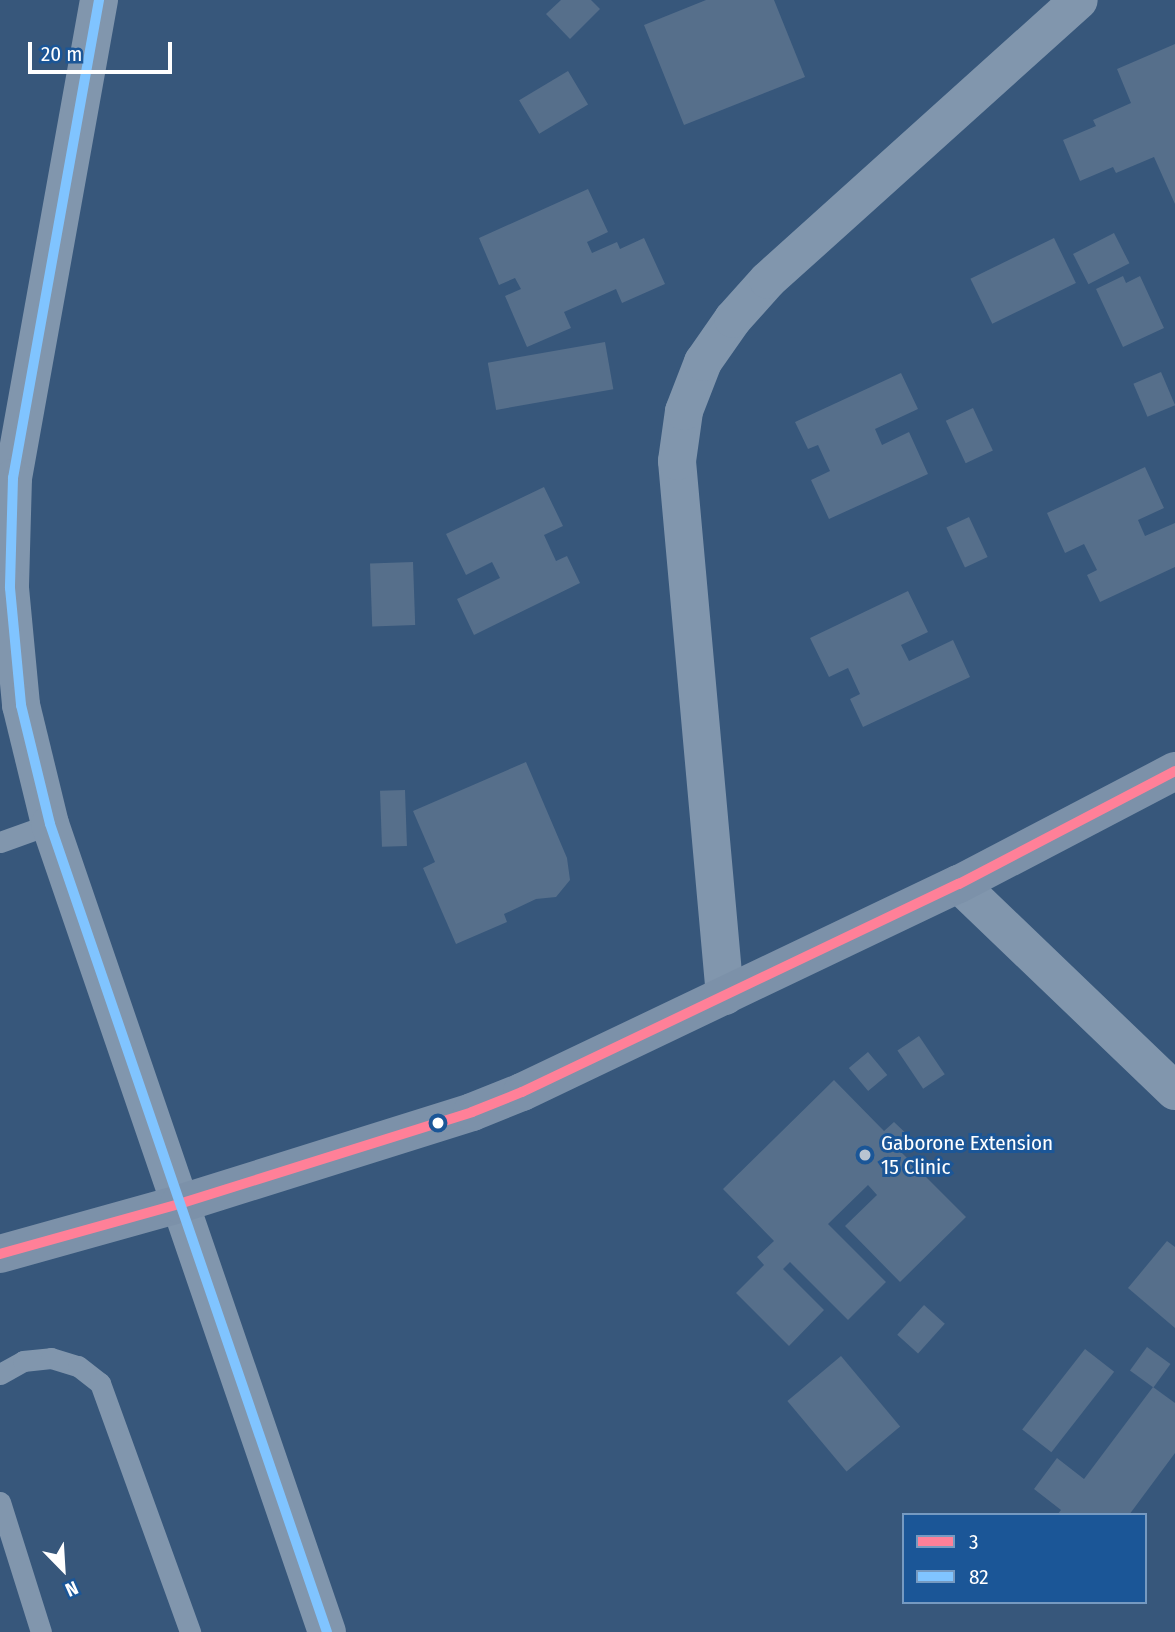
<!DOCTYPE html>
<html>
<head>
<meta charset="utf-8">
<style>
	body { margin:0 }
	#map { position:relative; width:1175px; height:1632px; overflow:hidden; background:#37577b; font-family:"Fira Sans Condensed",sans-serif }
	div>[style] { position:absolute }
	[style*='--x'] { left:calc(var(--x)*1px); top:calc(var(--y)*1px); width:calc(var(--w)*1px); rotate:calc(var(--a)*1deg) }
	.building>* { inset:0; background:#566f8b; transform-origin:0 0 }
	.lane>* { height:21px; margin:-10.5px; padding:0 10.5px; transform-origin:10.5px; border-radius:10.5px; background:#8196ad }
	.street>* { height:38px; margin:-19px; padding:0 19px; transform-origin:19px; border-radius:19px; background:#8196ad }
	.secondary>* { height:38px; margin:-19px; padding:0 19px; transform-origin:19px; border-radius:19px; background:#7c91a9 }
	.bus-1>* { height:10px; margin:-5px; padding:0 5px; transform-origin:5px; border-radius:5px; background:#ff8098 }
	.bus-2>* { height:10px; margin:-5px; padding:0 5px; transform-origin:5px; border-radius:5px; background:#80c4ff }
	.dots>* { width:19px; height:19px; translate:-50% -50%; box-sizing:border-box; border:4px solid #1b5697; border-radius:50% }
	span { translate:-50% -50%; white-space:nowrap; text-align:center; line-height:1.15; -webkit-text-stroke:6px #1b5697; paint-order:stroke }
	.poi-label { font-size:21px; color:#fff }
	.left { translate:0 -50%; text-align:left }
	.legend { position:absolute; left:902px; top:1513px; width:245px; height:91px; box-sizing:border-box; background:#1b5697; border:2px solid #769ac1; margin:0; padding:9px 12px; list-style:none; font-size:21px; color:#fff }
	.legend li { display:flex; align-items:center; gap:14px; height:35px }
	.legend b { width:35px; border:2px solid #769ac1 }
	.north { position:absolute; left:28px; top:1534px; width:70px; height:70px; -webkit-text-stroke:5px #1b5697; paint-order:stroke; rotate:156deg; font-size:19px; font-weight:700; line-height:28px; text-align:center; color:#fff }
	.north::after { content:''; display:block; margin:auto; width:24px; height:32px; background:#fff; clip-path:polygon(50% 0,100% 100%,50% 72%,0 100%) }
	.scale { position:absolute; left:28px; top:42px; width:144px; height:32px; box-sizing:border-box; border:4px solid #fff; border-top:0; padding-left:9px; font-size:21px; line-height:24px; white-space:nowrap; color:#fff; -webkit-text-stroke:5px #1b5697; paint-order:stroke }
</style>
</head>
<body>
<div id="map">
	<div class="building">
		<div style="clip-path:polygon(561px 0,591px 0,600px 9px,570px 39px,546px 14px)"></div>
		<div style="clip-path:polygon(706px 0,774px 0,805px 77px,684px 125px,644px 25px)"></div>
		<div style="clip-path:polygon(1175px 44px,1175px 204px,1154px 157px,1116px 173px,1113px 167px,1080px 181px,1063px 140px,1096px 126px,1093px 120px,1131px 103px,1117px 69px)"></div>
		<div style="left:568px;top:71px;width:39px;height:57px;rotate:59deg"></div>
		<div style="clip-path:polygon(588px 189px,608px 232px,587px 242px,592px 253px,617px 242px,620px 249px,644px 238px,665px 284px,622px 303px,616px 289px,564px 312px,571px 328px,527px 347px,505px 296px,521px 289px,515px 278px,499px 285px,479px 238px)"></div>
		<div style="left:1114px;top:233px;width:34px;height:46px;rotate:63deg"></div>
		<div style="left:1054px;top:238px;width:50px;height:93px;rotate:64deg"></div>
		<div style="clip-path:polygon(1123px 276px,1126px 283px,1140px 276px,1164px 328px,1123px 347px,1096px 289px)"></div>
		<div style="left:605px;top:342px;width:48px;height:119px;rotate:80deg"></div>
		<div style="left:1161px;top:372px;width:36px;height:30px;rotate:67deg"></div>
		<div style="clip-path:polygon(901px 373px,918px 409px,875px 429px,882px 445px,909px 432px,928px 474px,829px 519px,811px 480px,830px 471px,818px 445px,808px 449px,795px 422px)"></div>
		<div style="left:973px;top:408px;width:47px;height:30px;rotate:65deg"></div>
		<div style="clip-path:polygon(1145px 467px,1164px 508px,1138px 520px,1145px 536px,1175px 523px,1175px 567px,1100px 602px,1087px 575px,1097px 570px,1084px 544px,1065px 553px,1047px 513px)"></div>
		<div style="clip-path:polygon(544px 487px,563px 526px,544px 535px,556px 561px,567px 556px,580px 583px,474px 635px,457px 599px,500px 578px,492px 562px,466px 575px,446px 534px)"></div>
		<div style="left:969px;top:517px;width:44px;height:25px;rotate:65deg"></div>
		<div style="left:413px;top:562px;width:63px;height:43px;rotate:88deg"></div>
		<div style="clip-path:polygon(908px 591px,928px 632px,901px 645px,909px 661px,953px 640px,970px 677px,863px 727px,850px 699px,860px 694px,848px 668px,829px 677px,810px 638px)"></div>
		<div style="clip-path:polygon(526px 762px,567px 858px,570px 880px,556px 897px,536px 899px,504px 914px,507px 922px,456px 944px,423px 868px,435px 862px,413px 811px)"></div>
		<div style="left:405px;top:790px;width:56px;height:25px;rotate:88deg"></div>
		<div style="left:919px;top:1036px;width:46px;height:26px;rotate:56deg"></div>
		<div style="left:868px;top:1052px;width:30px;height:25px;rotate:50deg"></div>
		<div style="clip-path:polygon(834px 1080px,884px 1131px,894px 1122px,913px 1140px,901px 1152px,966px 1217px,900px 1282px,845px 1226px,877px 1195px,868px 1185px,828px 1224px,886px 1282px,848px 1320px,790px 1262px,783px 1269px,824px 1310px,789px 1346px,736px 1293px,764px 1265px,757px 1257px,774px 1241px,723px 1189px)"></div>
		<div style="clip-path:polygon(1167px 1241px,1175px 1247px,1175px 1328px,1128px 1288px)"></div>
		<div style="left:924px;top:1305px;width:28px;height:40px;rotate:42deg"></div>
		<div style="left:1147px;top:1347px;width:29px;height:29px;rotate:36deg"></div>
		<div style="left:1085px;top:1349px;width:37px;height:102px;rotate:38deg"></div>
		<div style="left:841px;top:1356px;width:92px;height:70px;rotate:50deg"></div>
		<div style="clip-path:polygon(1153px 1387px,1175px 1403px,1175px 1453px,1129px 1515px,1057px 1515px,1061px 1510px,1034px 1489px,1057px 1458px,1084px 1479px)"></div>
	</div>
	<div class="lane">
		<div style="--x:0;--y:842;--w:53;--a:-19.8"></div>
		<div style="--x:0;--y:1374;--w:26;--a:-29"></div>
		<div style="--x:23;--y:1361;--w:28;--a:-6"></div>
		<div style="--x:51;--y:1358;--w:28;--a:17"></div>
		<div style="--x:78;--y:1366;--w:28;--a:38"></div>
		<div style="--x:100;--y:1383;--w:265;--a:70.1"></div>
		<div style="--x:0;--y:1502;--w:136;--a:72.5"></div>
	</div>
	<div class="street">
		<div style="--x:99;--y:0;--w:486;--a:100.2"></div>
		<div style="--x:13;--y:478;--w:110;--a:91.6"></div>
		<div style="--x:10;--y:588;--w:118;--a:84.6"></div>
		<div style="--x:21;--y:705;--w:122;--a:76.3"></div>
		<div style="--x:50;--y:824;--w:854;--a:71.08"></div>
		<div style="--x:959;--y:884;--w:299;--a:43.8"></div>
		<div style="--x:725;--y:996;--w:537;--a:-95.13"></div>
		<div style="--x:677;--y:461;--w:50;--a:-82"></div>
		<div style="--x:684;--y:411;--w:53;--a:-68.8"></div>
		<div style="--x:703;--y:362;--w:52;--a:-55.1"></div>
		<div style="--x:733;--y:319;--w:52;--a:-48.1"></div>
		<div style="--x:768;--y:280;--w:418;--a:-42"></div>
	</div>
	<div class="secondary">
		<div style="--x:0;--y:1254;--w:186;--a:-15.6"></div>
		<div style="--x:179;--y:1204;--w:307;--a:-17.4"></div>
		<div style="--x:472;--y:1112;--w:54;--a:-21.8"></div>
		<div style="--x:522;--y:1092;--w:484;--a:-25.5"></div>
		<div style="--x:959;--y:884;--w:244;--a:-27.6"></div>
	</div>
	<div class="bus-1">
		<div style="--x:0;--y:1254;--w:186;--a:-15.6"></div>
		<div style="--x:179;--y:1204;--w:307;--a:-17.4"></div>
		<div style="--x:472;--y:1112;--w:54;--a:-21.8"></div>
		<div style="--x:522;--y:1092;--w:484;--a:-25.5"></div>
		<div style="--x:959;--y:884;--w:244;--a:-27.6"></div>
	</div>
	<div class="bus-2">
		<div style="--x:99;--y:0;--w:486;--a:100.2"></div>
		<div style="--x:13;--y:478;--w:110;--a:91.6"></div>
		<div style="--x:10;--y:588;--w:118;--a:84.6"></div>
		<div style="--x:21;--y:705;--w:122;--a:76.3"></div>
		<div style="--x:50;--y:824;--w:854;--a:71.08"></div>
	</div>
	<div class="dots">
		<div style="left:438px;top:1123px;background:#fff"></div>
		<div style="left:865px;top:1155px;background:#b9c4d1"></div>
	</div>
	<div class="poi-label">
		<span class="left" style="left:881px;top:1155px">Gaborone Extension<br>15 Clinic</span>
	</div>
	<ul class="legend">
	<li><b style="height:9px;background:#ff8098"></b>3</li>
	<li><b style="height:9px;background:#80c4ff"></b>82</li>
	</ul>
	<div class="north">N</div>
	<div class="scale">20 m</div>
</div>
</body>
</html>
